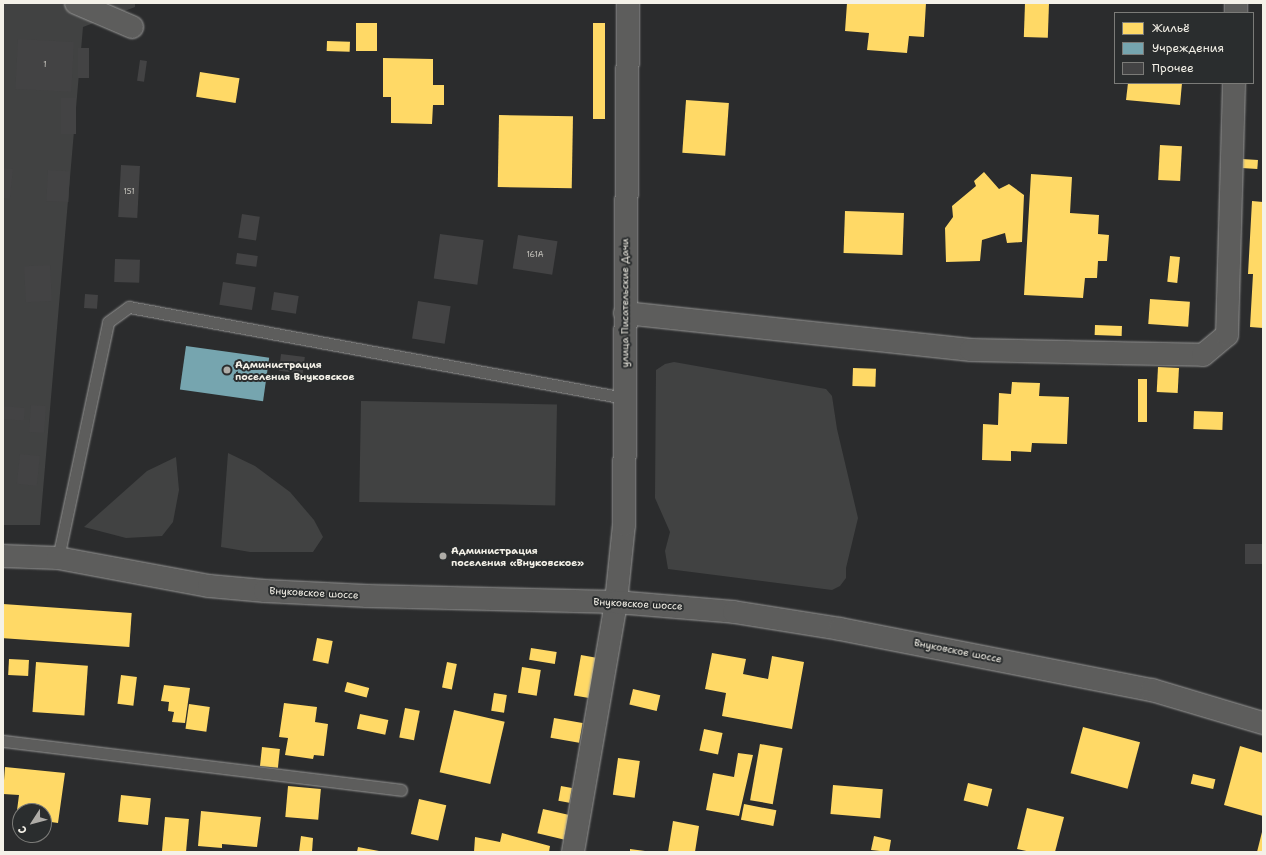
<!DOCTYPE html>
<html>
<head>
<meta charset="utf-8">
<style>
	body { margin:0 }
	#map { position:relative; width:1266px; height:855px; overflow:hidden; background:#2b2c2d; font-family:"Shantell Sans",sans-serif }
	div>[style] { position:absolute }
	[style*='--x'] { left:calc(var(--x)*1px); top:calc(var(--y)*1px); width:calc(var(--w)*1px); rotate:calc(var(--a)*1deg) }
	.green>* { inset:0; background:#414242; transform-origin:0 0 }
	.homes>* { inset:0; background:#ffd966; transform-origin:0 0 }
	.public>* { inset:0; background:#76a5af; transform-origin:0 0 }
	.building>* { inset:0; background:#434344; transform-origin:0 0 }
	.roads { filter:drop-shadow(0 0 1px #979796) drop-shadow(0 0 1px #979796) }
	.service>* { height:11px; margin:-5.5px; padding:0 5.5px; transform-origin:5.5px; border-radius:5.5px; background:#5d5d5c }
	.minor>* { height:22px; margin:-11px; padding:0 11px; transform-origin:11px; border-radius:11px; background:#5d5d5c }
	.secondary>* { height:22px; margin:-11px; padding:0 11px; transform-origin:11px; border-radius:11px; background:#5d5d5c }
	.dots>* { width:11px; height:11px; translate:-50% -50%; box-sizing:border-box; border:2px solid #2a2d2e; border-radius:50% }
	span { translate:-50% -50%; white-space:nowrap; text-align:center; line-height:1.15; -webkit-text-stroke:4px #2a2d2e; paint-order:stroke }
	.number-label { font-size:8px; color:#c8c6bf }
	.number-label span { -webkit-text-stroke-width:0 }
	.street-label { font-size:10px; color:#f4f1e8 }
	.poi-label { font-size:10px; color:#f4f1e8; font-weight:700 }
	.left { translate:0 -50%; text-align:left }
	.frame { position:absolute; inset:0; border:4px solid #f4f1e8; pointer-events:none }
	.legend { position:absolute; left:1114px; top:12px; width:140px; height:72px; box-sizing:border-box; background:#2a2d2e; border:1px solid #7b7b78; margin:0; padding:5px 7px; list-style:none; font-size:12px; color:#f4f1e8 }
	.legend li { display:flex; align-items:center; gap:8px; height:20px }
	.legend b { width:20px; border:1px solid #7b7b78 }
	.north { position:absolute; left:12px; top:803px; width:40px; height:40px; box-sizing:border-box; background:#2a2d2e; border:1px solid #7b7b78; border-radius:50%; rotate:234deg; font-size:11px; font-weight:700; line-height:16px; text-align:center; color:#f4f1e8 }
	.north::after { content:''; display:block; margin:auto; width:14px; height:18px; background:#aeaca7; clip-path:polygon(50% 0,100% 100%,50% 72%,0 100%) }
</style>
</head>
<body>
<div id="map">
	<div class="green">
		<div style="clip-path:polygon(3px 3px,135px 3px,135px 7px,83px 27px,40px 525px,3px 525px)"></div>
		<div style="clip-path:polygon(674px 362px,826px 389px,832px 396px,837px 429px,858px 518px,846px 568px,846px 578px,840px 586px,832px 590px,668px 569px,665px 551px,670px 532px,655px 498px,656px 370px,665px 364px)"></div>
		<div style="left:361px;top:401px;width:196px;height:101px;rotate:1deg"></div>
		<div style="clip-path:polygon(228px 453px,255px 466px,290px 492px,314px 520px,323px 537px,313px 552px,250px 552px,221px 547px)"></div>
		<div style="clip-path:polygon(176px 457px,179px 490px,173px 522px,162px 536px,126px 538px,84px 527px,147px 471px)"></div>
	</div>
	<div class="homes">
		<div style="clip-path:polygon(847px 3px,926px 3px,924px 37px,909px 36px,907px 53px,867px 50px,869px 33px,845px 31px)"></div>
		<div style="left:1025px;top:3px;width:24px;height:34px;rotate:2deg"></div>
		<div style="left:356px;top:23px;width:21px;height:28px"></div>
		<div style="left:593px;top:23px;width:12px;height:96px"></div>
		<div style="left:327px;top:41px;width:23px;height:10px;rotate:2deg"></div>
		<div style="clip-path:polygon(383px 58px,433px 59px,433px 85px,444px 85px,444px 105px,433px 105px,432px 124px,391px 123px,391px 97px,383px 97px)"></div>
		<div style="left:200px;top:72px;width:40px;height:25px;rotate:9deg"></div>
		<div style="clip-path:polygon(1128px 83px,1182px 83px,1180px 105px,1126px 100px)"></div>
		<div style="left:686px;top:100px;width:43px;height:53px;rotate:4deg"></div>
		<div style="left:499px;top:115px;width:74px;height:72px;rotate:1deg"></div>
		<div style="left:1160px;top:145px;width:22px;height:35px;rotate:3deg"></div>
		<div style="left:1242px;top:159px;width:16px;height:9px;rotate:4deg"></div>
		<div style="clip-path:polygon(984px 172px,999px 189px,1009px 184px,1024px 195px,1022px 242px,1007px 243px,1005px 233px,982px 240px,980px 261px,946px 262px,945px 228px,953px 217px,952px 206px,976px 186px,974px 181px)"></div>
		<div style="clip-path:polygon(1031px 174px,1072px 177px,1070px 213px,1099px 215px,1098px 234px,1109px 235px,1107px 261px,1098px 261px,1097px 278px,1085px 278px,1083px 298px,1024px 295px)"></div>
		<div style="clip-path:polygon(1252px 201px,1263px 202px,1263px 328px,1250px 327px,1253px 274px,1248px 274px)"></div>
		<div style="left:845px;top:211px;width:59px;height:42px;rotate:2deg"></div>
		<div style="left:1170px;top:256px;width:10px;height:26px;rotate:6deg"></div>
		<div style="left:1150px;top:299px;width:40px;height:25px;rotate:4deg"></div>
		<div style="left:1095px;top:325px;width:27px;height:10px;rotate:2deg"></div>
		<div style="left:1158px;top:367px;width:21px;height:25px;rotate:3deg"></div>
		<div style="left:853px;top:368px;width:23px;height:18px;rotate:2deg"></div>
		<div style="left:1138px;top:379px;width:9px;height:43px"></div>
		<div style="clip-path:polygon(1012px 382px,1040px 383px,1039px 396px,1069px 397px,1067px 444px,1032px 443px,1031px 452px,1011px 451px,1011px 461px,982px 460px,983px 424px,998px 425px,999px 393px,1011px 394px)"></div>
		<div style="left:1194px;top:411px;width:29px;height:18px;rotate:2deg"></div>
		<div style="left:3px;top:604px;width:129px;height:34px;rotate:4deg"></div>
		<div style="left:317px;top:638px;width:16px;height:23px;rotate:11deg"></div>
		<div style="left:531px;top:648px;width:26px;height:12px;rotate:9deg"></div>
		<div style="clip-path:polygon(712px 653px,746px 659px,743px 674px,768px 679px,772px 656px,804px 662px,792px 729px,722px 716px,726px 693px,705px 689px)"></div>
		<div style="left:581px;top:655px;width:17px;height:41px;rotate:10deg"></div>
		<div style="left:9px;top:659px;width:20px;height:16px;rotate:3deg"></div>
		<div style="left:36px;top:662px;width:52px;height:50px;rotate:4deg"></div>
		<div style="left:447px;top:662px;width:10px;height:26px;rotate:11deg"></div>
		<div style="left:522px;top:667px;width:19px;height:26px;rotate:9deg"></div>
		<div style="left:121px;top:675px;width:16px;height:29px;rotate:7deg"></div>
		<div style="left:347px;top:682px;width:23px;height:10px;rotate:15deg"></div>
		<div style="clip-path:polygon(164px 685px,190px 688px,185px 723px,172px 722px,174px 712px,168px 711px,169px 702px,161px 701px)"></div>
		<div style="left:633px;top:689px;width:28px;height:16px;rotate:13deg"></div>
		<div style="left:494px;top:693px;width:13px;height:18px;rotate:9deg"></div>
		<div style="clip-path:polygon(284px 703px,317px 707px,315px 722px,328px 724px,324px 756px,314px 755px,313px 759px,285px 755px,288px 738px,279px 737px)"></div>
		<div style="left:189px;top:704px;width:21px;height:25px;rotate:8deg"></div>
		<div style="left:405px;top:708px;width:15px;height:30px;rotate:11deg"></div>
		<div style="left:454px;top:710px;width:52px;height:64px;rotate:13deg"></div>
		<div style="left:360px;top:714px;width:29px;height:15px;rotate:12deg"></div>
		<div style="left:554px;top:718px;width:29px;height:20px;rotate:10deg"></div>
		<div style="left:1083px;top:727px;width:59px;height:48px;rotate:15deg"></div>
		<div style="left:704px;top:729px;width:19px;height:22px;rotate:12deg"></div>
		<div style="left:760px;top:744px;width:23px;height:57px;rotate:10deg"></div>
		<div style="clip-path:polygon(1240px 746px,1263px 753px,1263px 816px,1224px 805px)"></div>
		<div style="left:262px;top:747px;width:18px;height:19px;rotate:6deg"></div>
		<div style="clip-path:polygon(738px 753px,753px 755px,739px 816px,706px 810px,713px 773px,734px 777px)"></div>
		<div style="left:618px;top:758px;width:22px;height:37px;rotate:8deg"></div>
		<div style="clip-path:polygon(5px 767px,65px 773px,58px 823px,44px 821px,44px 811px,20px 811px,20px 819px,16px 818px,19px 795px,3px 794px)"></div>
		<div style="left:1193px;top:774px;width:23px;height:10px;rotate:13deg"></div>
		<div style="left:968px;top:783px;width:25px;height:18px;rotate:14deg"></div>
		<div style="left:833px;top:785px;width:50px;height:29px;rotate:5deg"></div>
		<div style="left:288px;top:786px;width:33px;height:31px;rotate:5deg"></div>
		<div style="left:561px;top:786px;width:11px;height:15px;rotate:10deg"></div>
		<div style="left:121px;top:795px;width:30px;height:27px;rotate:6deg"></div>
		<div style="left:419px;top:799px;width:28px;height:36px;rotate:13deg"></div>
		<div style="left:744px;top:804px;width:33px;height:16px;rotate:11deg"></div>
		<div style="clip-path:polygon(1027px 808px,1064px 817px,1055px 852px,1031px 852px,1017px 849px)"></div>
		<div style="left:543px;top:809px;width:27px;height:25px;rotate:13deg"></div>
		<div style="clip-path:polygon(201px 811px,261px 817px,257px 847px,222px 844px,222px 848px,198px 846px)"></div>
		<div style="left:165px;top:817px;width:24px;height:35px;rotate:5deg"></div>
		<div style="clip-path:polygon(673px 821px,699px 826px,695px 852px,668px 852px)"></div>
		<div style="clip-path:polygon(1262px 832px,1263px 852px,1257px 852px)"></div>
		<div style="clip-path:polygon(502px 833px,550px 846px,549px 852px,474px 852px,475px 837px,500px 842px)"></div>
		<div style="clip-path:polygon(301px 836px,313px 838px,312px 852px,299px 852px)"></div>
		<div style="clip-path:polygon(874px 836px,891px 840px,889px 852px,871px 850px)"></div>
		<div style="clip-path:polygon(358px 847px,379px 851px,379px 852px,357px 852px)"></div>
		<div style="clip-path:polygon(630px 849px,645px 851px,645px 852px,630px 852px)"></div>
	</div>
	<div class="public">
		<div style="left:186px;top:346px;width:84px;height:44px;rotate:8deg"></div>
	</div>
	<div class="building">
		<div style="left:18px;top:39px;width:56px;height:50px;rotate:3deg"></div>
		<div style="left:78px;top:48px;width:11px;height:30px"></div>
		<div style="left:140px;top:60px;width:7px;height:21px;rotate:8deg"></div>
		<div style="left:61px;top:98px;width:15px;height:36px"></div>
		<div style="left:121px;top:165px;width:19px;height:52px;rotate:3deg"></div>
		<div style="left:3px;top:168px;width:10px;height:30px;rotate:6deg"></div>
		<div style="left:48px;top:170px;width:22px;height:31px;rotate:3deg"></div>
		<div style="left:242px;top:214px;width:18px;height:24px;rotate:9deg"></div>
		<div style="left:440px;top:234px;width:44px;height:45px;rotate:8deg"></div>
		<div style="left:518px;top:235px;width:40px;height:34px;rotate:9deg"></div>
		<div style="left:237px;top:253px;width:21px;height:11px;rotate:8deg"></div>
		<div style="left:115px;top:259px;width:25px;height:23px;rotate:2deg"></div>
		<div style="left:50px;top:265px;width:36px;height:26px;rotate:87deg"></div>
		<div style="left:223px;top:282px;width:33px;height:23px;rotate:9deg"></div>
		<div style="left:274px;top:292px;width:25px;height:18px;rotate:9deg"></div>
		<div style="left:85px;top:294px;width:13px;height:14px;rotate:4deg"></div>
		<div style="left:418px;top:301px;width:33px;height:38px;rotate:9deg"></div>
		<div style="left:281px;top:354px;width:24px;height:17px;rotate:7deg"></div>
		<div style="left:31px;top:405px;width:15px;height:27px;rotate:4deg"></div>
		<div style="left:3px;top:406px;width:22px;height:13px;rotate:5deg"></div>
		<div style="left:20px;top:454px;width:20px;height:30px;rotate:6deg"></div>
		<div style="left:1245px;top:544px;width:18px;height:20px"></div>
	</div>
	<div class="roads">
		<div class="service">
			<div style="--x:58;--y:558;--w:241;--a:-78"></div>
			<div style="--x:108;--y:322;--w:26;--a:-36"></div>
			<div style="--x:129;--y:307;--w:504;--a:10.4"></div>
			<div style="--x:3;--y:741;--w:401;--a:7"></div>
		</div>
		<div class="minor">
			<div style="--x:76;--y:3;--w:61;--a:23.2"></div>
			<div style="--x:1236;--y:13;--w:10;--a:-90"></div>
			<div style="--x:625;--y:313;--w:348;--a:6.1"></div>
			<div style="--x:971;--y:350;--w:232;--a:1.2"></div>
			<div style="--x:1203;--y:355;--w:31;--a:-40"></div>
			<div style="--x:1227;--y:335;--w:252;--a:-88.4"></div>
			<div style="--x:573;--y:852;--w:254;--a:-80.2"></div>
			<div style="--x:616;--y:602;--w:77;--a:-84.1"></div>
			<div style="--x:624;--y:525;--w:522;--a:-89.56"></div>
		</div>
		<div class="secondary">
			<div style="--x:3;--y:556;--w:55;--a:2.1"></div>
			<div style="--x:58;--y:558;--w:154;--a:10.5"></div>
			<div style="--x:209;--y:586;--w:56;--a:5.1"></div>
			<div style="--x:265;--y:591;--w:102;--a:2.8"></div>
			<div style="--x:367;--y:596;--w:249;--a:1.4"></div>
			<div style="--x:616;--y:602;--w:118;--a:4.8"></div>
			<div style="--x:734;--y:612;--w:107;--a:9.1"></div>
			<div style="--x:840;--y:629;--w:318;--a:11.1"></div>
			<div style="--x:1152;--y:690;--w:116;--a:16.6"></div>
		</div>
	</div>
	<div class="dots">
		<div style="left:227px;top:370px;background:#aeaca7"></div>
		<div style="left:443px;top:556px;background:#aeaca7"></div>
	</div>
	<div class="number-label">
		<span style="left:45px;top:65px">1</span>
		<span style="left:129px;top:192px">151</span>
		<span style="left:535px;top:255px">161А</span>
	</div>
	<div class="street-label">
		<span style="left:625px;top:303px;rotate:-90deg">улица Писательские Дачи</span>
		<span style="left:314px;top:593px;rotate:3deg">Внуковское шоссе</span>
		<span style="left:638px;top:604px;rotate:3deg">Внуковское шоссе</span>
		<span style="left:958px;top:651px;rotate:11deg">Внуковское шоссе</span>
	</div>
	<div class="poi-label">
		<span class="left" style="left:235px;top:370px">Администрация<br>поселения Внуковское</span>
		<span class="left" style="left:451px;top:556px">Администрация<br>поселения «Внуковское»</span>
	</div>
	<div class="frame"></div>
	<ul class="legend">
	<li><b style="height:11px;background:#ffd966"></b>Жильё</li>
	<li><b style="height:11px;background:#76a5af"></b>Учреждения</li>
	<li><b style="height:11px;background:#434344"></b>Прочее</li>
	</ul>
	<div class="north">С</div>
</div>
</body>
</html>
